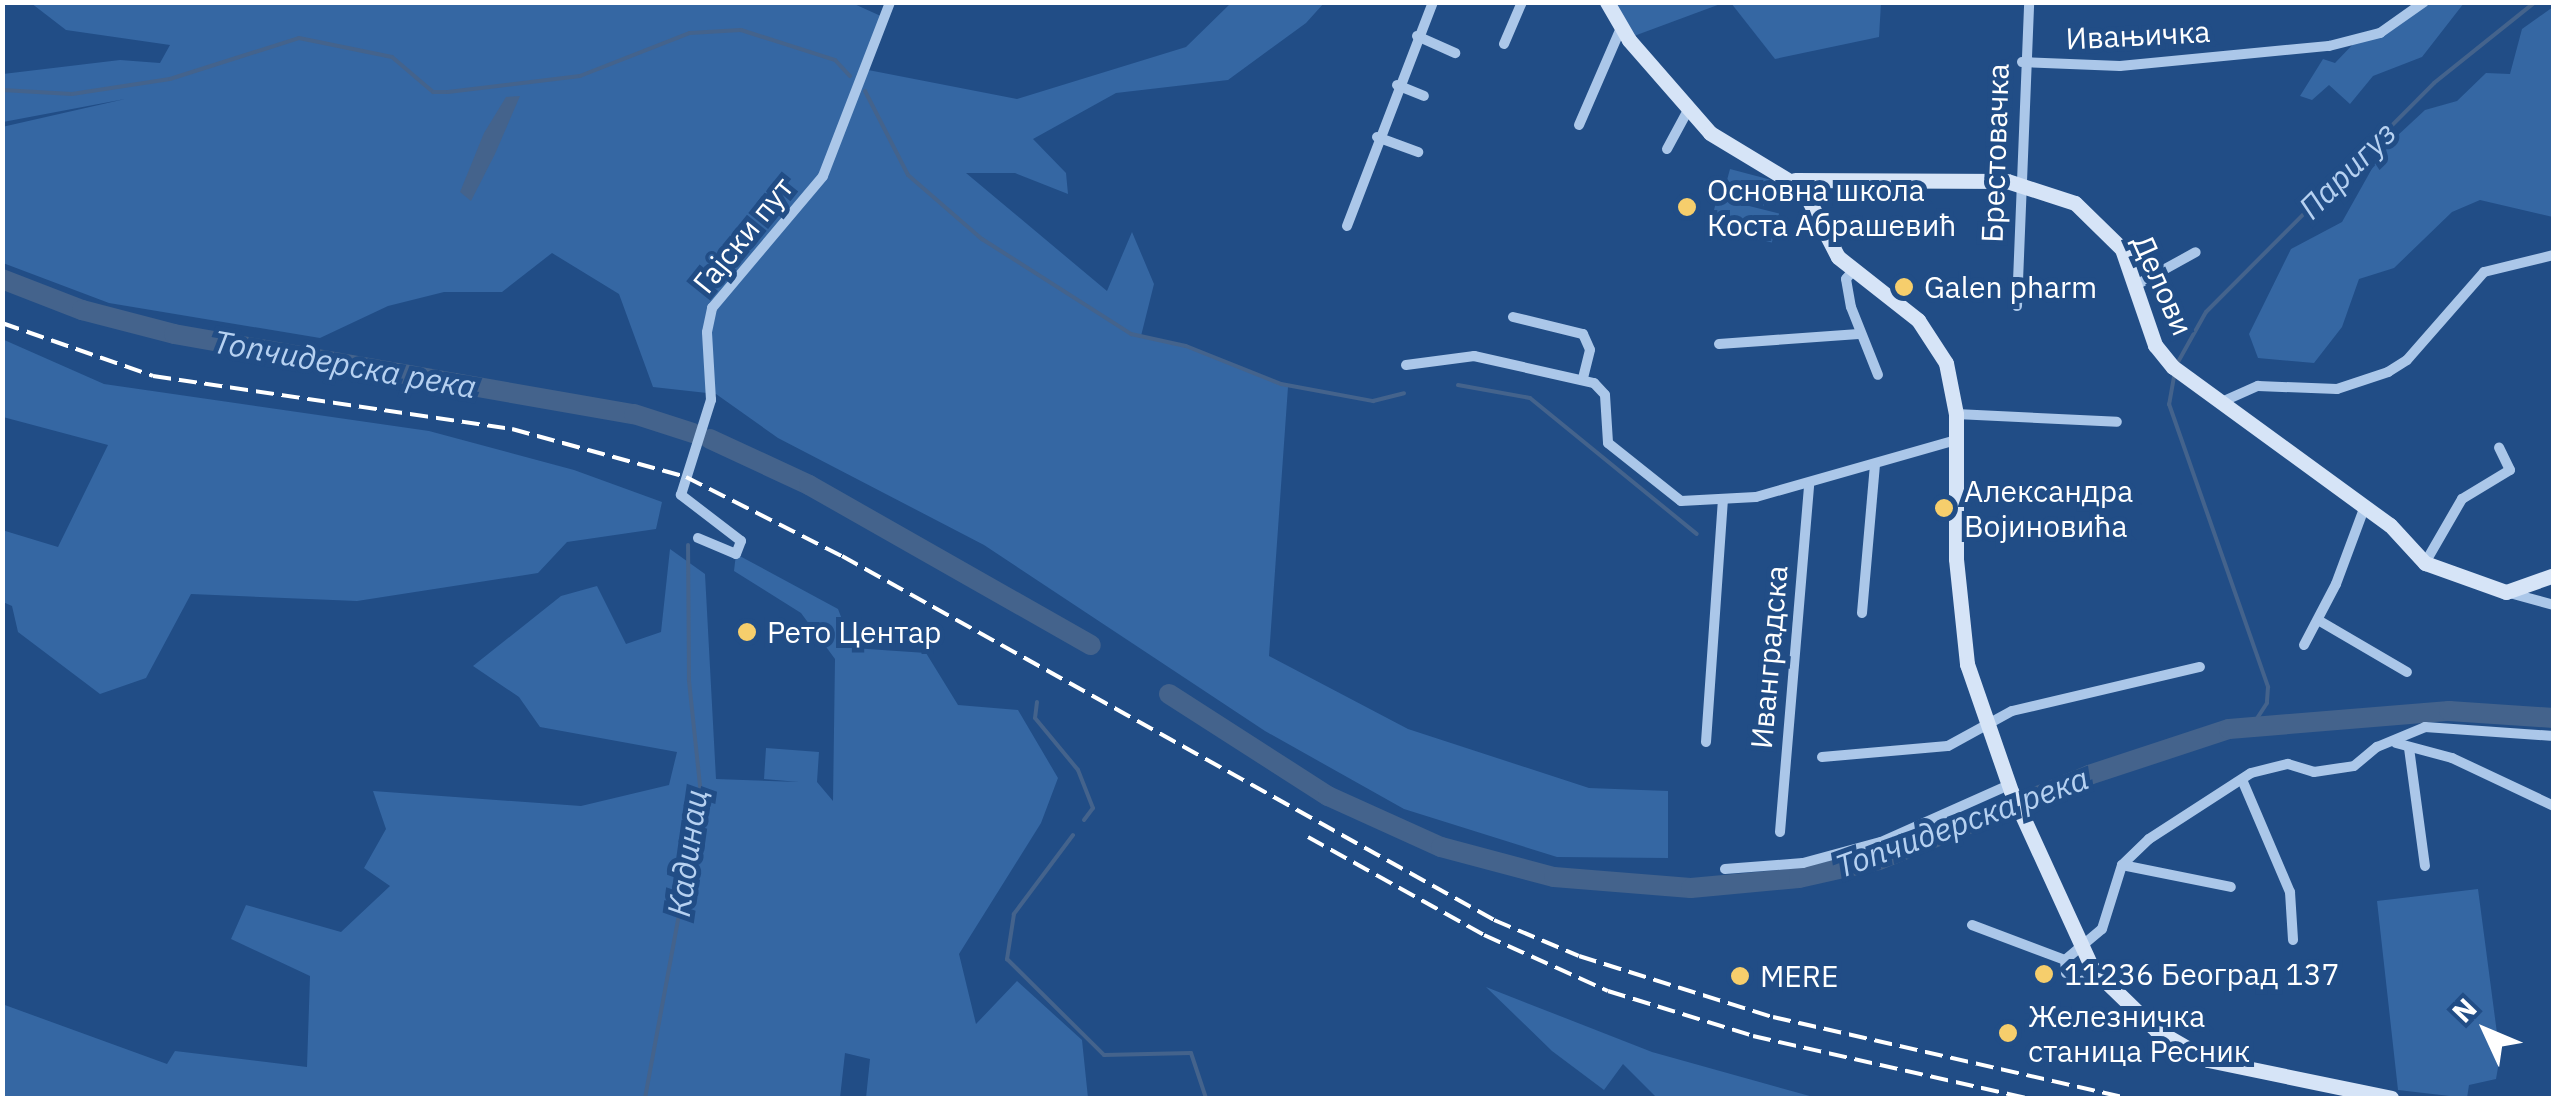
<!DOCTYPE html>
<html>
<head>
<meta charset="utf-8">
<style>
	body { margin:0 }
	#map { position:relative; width:2556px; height:1101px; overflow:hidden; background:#214d86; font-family:"IBM Plex Sans",sans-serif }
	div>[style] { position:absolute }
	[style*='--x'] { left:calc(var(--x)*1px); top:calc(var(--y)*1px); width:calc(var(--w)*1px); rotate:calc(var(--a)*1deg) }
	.green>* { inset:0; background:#3567a3; transform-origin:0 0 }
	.water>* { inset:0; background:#44638c }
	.stream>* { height:4px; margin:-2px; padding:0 2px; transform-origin:2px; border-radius:2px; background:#44638c }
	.river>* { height:20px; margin:-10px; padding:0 10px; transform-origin:10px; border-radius:10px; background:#44638c }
	.street>* { height:10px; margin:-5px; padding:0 5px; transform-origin:5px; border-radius:5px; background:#abc7e9 }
	.secondary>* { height:15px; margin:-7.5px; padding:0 7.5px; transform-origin:7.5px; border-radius:7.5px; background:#d6e4f7 }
	.rail>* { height:4px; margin-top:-2px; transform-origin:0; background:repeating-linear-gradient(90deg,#fff 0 18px,transparent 0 26px) }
	.dots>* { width:28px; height:28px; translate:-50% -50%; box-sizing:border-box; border:5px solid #214d86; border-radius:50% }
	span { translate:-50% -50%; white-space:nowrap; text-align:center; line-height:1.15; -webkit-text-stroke:10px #214d86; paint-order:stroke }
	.street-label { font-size:30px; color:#fff }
	.poi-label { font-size:30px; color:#fff }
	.left { translate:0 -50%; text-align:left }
	.water-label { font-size:32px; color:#b6d1f1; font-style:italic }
	.frame { position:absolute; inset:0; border:5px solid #fff; pointer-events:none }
	.north { position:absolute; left:2436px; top:981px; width:100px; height:100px; -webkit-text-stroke:8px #214d86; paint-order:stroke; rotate:314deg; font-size:28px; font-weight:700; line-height:40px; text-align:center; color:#fff }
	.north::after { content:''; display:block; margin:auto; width:35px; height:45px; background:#fff; clip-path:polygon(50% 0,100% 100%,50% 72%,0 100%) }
</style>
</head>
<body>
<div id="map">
	<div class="green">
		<div style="clip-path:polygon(31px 3px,852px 3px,883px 17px,863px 69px,1017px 99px,1186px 47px,1231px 3px,1324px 3px,1306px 23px,1228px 80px,1116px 93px,1033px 139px,1066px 173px,1068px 194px,1015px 173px,966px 173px,1107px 291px,1132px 232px,1154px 284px,1141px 336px,1186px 346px,1288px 387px,1269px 656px,1408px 729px,1589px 788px,1668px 791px,1668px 858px,1557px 857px,1404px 809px,1265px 731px,984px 545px,778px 438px,716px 394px,653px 387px,619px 294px,552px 253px,502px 292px,444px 292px,388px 306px,320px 338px,109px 303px,3px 263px,2px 127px,125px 99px,3px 122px,3px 74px,120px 60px,160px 63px,170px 45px,66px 30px)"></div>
		<div style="clip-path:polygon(1616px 3px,1723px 3px,1634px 36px)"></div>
		<div style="clip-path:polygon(1731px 3px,1881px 3px,1879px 37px,1775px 59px)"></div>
		<div style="clip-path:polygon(2424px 3px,2464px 3px,2422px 57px,2373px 76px,2350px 104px,2329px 85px,2312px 100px,2300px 96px,2323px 59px,2335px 63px,2357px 40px,2380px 33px)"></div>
		<div style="clip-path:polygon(2553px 7px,2553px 217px,2480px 200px,2452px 212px,2394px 268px,2359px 279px,2342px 327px,2314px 363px,2258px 358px,2249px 334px,2291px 249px,2342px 222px,2383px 149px,2425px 110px,2457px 101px,2486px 73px,2510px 74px,2522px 29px)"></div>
		<div style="left:1730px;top:169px;width:42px;height:27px;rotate:15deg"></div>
		<div style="left:1717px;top:198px;width:64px;height:30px;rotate:14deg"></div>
		<div style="clip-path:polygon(2px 339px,104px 384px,429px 431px,574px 470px,662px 502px,656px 529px,567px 542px,538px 573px,357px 601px,191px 594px,146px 678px,100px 694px,18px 632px,12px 606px,3px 602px,2px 530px,58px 547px,108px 445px,3px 417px)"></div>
		<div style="clip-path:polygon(670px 549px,705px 574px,716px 779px,799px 782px,764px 779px,766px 748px,819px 752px,817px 782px,833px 801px,835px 659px,801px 613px,734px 571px,736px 554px,838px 609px,853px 648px,926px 653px,958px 705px,1018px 710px,1058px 778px,1041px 823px,959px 954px,976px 1024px,1017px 981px,1082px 1040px,1088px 1098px,866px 1098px,870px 1059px,845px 1053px,840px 1098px,3px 1098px,2px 1004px,167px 1064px,175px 1051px,307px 1067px,310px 976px,231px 939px,246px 905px,341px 932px,390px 886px,364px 868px,386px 829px,373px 791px,581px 806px,669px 785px,677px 752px,540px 727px,519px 697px,473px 666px,561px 596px,597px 586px,626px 644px,661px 632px)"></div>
		<div style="clip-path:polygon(2478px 889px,2500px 1056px,2496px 1079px,2469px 1085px,2467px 1098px,2398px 1090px,2377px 901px)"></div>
		<div style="clip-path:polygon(1486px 987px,1652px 1052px,1817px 1098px,1657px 1098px,1623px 1064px,1604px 1090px,1552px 1051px)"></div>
	</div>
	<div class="water">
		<div style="clip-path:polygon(520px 96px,495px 154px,471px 201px,460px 192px,484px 133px,506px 97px)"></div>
	</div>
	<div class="stream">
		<div style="--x:2;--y:90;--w:70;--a:3.3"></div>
		<div style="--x:72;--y:94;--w:99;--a:-8.7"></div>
		<div style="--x:170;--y:79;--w:135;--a:-17.6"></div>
		<div style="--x:299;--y:38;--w:95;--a:11.5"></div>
		<div style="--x:392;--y:57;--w:54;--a:40.5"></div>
		<div style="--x:433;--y:92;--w:15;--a:0"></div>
		<div style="--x:448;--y:92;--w:133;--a:-6.9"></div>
		<div style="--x:580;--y:76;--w:118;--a:-21.4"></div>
		<div style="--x:690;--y:33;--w:51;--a:-3.4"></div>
		<div style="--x:741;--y:30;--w:99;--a:17.7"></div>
		<div style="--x:835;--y:60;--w:22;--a:47"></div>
		<div style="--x:865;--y:91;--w:94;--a:62.9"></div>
		<div style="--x:908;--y:175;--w:98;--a:40.9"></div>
		<div style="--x:982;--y:239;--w:177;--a:32.5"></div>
		<div style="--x:1131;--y:334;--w:56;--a:12.3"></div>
		<div style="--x:1186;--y:346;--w:102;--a:21.8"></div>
		<div style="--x:1281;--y:384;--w:94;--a:10.5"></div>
		<div style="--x:1373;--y:401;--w:32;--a:-14"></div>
		<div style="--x:2178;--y:362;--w:57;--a:-60.8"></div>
		<div style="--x:2206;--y:312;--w:323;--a:-45.1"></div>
		<div style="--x:2434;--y:83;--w:129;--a:-38.7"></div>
		<div style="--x:2175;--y:371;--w:34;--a:100"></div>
		<div style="--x:2169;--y:404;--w:300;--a:70.7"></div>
		<div style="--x:2268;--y:687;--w:16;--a:94"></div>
		<div style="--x:2267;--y:703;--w:27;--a:123"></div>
		<div style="--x:1458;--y:385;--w:73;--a:10.2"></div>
		<div style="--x:1530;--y:398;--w:215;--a:39.2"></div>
		<div style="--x:1037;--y:702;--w:16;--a:97"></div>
		<div style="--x:1035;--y:718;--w:67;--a:50.4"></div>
		<div style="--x:1078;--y:770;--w:41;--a:68.5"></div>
		<div style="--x:1093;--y:808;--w:15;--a:127"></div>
		<div style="--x:1073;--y:835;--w:99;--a:126.8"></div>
		<div style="--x:1014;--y:914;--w:46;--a:98.8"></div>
		<div style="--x:1007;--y:959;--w:136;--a:44.7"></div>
		<div style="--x:1104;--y:1055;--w:87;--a:-1.3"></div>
		<div style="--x:1191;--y:1053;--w:47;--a:71.6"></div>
		<div style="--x:645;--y:1098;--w:308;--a:-79.5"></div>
		<div style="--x:701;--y:795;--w:116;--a:-96"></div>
		<div style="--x:689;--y:680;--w:135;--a:-90.4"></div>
	</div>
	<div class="river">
		<div style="--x:2;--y:279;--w:86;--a:21.2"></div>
		<div style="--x:82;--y:310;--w:95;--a:14.6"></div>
		<div style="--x:174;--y:334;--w:467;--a:9.9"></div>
		<div style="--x:634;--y:414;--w:62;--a:17.9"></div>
		<div style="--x:710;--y:439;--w:109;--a:24.9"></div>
		<div style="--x:809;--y:485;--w:324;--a:29.6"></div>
		<div style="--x:1169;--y:694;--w:189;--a:32.7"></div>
		<div style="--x:1328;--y:796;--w:124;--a:24.3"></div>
		<div style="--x:1441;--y:847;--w:117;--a:14.9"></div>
		<div style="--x:1554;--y:877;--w:137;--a:4.6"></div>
		<div style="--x:1691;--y:888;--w:108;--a:-5.3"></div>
		<div style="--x:1799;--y:878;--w:82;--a:-12.7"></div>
		<div style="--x:1879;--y:860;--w:227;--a:-22"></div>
		<div style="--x:2089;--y:775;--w:147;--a:-18.2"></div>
		<div style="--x:2229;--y:729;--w:221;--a:-4.7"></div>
		<div style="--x:2449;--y:711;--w:105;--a:3.8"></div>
	</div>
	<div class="street">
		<div style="--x:1417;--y:36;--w:42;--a:24.1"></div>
		<div style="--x:1504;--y:44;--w:46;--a:-66.8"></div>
		<div style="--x:2022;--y:62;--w:98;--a:2.3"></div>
		<div style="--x:2120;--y:66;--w:210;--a:-5.5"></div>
		<div style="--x:2329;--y:46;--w:53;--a:-14.3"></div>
		<div style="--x:2380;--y:33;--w:54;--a:-35.2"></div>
		<div style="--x:1397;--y:85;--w:29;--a:22"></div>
		<div style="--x:1579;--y:125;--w:106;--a:-66.6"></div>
		<div style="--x:1377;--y:137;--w:44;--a:20.1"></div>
		<div style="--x:1667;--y:149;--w:44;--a:-61.7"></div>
		<div style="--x:1347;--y:226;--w:240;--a:-69"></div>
		<div style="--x:1852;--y:272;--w:9;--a:131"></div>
		<div style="--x:1846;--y:279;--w:28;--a:80"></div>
		<div style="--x:1851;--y:307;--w:73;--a:68.3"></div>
		<div style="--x:2136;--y:285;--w:68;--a:-28.8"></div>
		<div style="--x:2017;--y:306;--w:304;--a:-87.7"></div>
		<div style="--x:1513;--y:317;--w:72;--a:13.7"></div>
		<div style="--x:1583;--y:334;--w:17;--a:66"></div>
		<div style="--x:1590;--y:350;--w:30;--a:104"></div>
		<div style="--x:1719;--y:344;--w:140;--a:-4.1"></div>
		<div style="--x:1406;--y:365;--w:69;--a:-7.5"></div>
		<div style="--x:1474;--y:356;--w:123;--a:12.7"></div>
		<div style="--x:1594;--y:383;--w:16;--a:47"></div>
		<div style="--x:1605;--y:395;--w:48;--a:86.4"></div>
		<div style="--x:1608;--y:443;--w:93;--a:38.5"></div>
		<div style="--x:1681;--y:501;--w:75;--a:-3.1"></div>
		<div style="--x:1756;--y:497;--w:208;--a:-15.9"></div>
		<div style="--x:2226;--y:400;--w:35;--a:-24"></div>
		<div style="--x:2258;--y:386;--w:79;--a:2.2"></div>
		<div style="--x:2337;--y:389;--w:54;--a:-18.4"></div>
		<div style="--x:2388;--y:372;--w:22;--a:-32"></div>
		<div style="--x:2407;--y:360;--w:117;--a:-48.8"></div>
		<div style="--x:2484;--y:272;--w:72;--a:-13.7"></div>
		<div style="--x:1956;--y:414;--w:161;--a:2.8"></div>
		<div style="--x:698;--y:538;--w:41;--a:22.8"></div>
		<div style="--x:736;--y:554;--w:14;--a:-69"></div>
		<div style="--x:741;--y:541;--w:76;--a:-142.5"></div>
		<div style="--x:681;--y:495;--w:100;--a:-72.5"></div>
		<div style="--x:711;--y:400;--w:68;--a:-93.4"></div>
		<div style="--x:707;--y:332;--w:25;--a:-78"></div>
		<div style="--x:712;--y:308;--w:172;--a:-49.9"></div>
		<div style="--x:823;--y:176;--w:186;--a:-68.9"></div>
		<div style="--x:2425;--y:563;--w:74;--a:-60"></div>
		<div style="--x:2462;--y:499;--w:56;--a:-31.1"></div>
		<div style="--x:2510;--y:470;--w:25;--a:-116"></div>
		<div style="--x:2506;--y:592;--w:50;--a:15.2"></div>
		<div style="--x:1862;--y:613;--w:149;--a:-85"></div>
		<div style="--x:2318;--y:620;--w:103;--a:30.3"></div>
		<div style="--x:2304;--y:645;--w:69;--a:-62.3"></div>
		<div style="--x:2336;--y:584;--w:83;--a:-69.6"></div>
		<div style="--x:1706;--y:742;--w:242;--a:-86"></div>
		<div style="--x:2396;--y:743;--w:58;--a:15"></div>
		<div style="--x:2452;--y:758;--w:113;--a:25.2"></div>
		<div style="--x:2409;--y:748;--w:119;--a:82.3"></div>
		<div style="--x:1822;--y:757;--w:126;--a:-5"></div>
		<div style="--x:1948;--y:746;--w:73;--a:-28.7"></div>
		<div style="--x:2012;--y:711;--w:193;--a:-13.2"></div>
		<div style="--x:2243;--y:782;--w:120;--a:66.9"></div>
		<div style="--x:2290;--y:892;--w:48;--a:86.4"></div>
		<div style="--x:1780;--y:832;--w:348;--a:-85.2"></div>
		<div style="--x:2122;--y:865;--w:111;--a:11.4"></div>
		<div style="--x:1725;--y:869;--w:78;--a:-4.4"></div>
		<div style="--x:1803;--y:863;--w:81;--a:-15.1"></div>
		<div style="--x:1881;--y:842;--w:140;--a:-24"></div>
		<div style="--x:1972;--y:925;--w:99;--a:20.6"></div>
		<div style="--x:2099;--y:976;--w:24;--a:165"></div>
		<div style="--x:2076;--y:982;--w:13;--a:-138"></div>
		<div style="--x:2066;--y:973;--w:13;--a:-94"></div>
		<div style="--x:2065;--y:960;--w:48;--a:-40"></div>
		<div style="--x:2102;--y:929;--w:67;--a:-72.6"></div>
		<div style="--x:2122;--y:865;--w:37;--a:-44"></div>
		<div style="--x:2149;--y:839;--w:121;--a:-32.9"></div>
		<div style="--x:2251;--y:773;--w:38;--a:-14"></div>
		<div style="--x:2288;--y:764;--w:27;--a:17"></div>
		<div style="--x:2314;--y:772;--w:40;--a:-8.5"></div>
		<div style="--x:2354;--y:766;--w:30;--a:-40"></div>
		<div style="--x:2377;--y:747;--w:52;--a:-22.6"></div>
		<div style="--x:2425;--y:727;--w:129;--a:4"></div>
	</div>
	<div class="secondary">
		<div style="--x:1607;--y:2;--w:44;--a:59.9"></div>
		<div style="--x:1629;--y:40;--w:123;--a:48.9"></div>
		<div style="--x:1710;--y:133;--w:109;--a:31.1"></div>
		<div style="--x:1803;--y:189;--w:76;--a:62.8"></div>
		<div style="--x:1838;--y:257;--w:102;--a:38.2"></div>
		<div style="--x:1918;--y:320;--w:51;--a:56.9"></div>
		<div style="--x:1946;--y:363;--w:52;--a:78.9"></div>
		<div style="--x:1956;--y:414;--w:145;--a:90"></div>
		<div style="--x:1956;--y:559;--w:106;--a:84"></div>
		<div style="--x:1967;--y:664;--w:134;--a:70.9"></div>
		<div style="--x:2011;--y:791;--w:195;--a:65.4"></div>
		<div style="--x:2092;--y:968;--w:89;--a:44.1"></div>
		<div style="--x:2156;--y:1030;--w:60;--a:30"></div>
		<div style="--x:2208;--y:1060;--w:187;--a:11.7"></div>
		<div style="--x:1795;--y:180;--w:212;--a:0.3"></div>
		<div style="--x:2007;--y:181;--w:71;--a:17.9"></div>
		<div style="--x:2075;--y:203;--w:66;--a:44.4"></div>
		<div style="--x:2122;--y:249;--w:102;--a:71"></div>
		<div style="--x:2155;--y:345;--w:28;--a:51"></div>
		<div style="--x:2173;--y:367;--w:268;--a:36.1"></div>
		<div style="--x:2390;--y:525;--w:52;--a:47.4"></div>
		<div style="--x:2425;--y:563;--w:86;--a:19.7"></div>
		<div style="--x:2506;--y:592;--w:51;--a:-19.5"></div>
	</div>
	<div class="rail">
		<div style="--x:2;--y:323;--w:160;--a:19.3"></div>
		<div style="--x:153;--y:376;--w:363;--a:8.4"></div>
		<div style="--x:512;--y:429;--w:180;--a:15.4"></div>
		<div style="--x:686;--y:477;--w:175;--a:26.9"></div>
		<div style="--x:842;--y:556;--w:747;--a:29.17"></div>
		<div style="--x:1494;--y:920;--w:92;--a:23"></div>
		<div style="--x:1579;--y:956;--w:203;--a:17.5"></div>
		<div style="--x:1773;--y:1017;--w:364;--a:12.9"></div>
		<div style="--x:1308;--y:837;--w:201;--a:29.1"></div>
		<div style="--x:1484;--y:935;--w:136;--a:24.3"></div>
		<div style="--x:1608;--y:991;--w:152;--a:17.2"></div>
		<div style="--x:1753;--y:1036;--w:280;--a:12.8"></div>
	</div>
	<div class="dots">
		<div style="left:1687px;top:207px;background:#f6ce6c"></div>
		<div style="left:1904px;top:287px;background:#f6ce6c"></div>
		<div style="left:1944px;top:508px;background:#f6ce6c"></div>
		<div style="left:747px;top:632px;background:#f6ce6c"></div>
		<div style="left:2044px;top:974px;background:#f6ce6c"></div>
		<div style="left:1740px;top:976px;background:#f6ce6c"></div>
		<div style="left:2008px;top:1033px;background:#f6ce6c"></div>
	</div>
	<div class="street-label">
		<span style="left:2138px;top:35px;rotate:-3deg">Ивањичка</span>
		<span style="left:1995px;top:153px;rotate:-88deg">Брестовачка</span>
		<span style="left:743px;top:235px;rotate:-51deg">Гајски пут</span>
		<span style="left:2163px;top:285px;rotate:66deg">Делови</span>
		<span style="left:1769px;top:657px;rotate:-85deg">Иванградска</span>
	</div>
	<div class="poi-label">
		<span class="left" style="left:1707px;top:207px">Основна школа<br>Коста Абрашевић</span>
		<span class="left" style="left:1924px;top:287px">Galen pharm</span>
		<span class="left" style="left:1964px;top:508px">Александра<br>Војиновића</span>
		<span class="left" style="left:767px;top:632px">Рето Центар</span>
		<span class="left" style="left:2064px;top:974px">11236 Београд 137</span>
		<span class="left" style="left:1760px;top:976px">MERE</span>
		<span class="left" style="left:2028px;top:1033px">Железничка<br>станица Ресник</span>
	</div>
	<div class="water-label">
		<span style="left:2347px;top:170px;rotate:-45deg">Паригуз</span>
		<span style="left:345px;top:364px;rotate:10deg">Топчидерска река</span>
		<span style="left:1962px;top:822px;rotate:-20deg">Топчидерска река</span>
		<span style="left:687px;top:853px;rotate:-82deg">Кадинац</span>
	</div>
	<div class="frame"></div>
	<div class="north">N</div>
</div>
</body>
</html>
